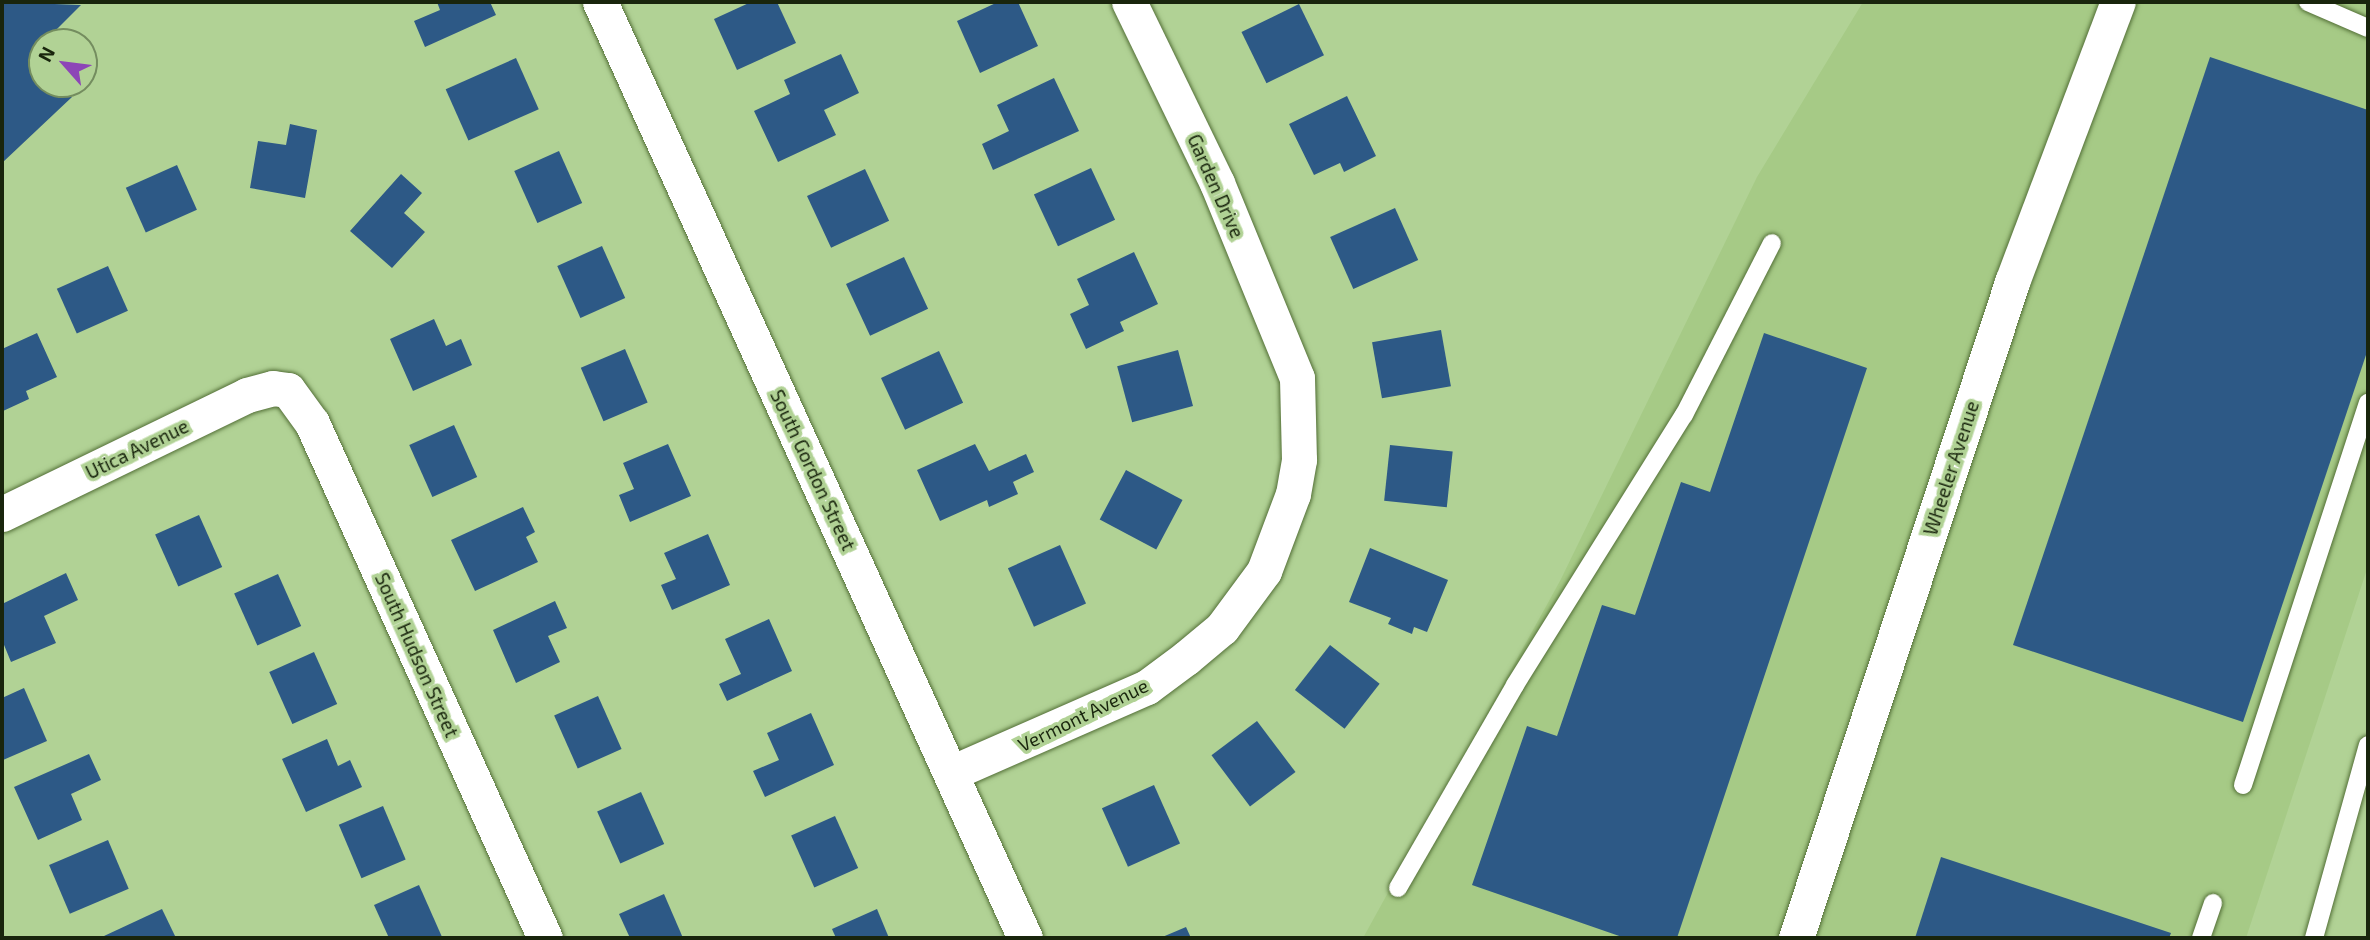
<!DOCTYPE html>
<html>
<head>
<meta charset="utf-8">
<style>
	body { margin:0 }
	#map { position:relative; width:2370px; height:940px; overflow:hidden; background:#b1d295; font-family:"Exo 2",sans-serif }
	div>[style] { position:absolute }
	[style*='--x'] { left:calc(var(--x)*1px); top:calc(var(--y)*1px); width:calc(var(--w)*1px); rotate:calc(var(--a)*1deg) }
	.built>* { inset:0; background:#a6ca86 }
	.building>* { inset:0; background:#2d5986; transform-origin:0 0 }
	.roads { filter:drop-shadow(0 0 2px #536f37) drop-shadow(0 0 2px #536f37) }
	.lane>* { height:18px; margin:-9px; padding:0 9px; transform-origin:9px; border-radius:9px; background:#fff }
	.street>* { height:35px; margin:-17.5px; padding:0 17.5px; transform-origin:17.5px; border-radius:17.5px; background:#fff }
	span { translate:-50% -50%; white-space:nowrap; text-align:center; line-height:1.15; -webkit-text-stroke:7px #b1d295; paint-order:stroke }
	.street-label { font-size:19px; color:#19250d }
	.frame { position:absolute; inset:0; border:4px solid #19250d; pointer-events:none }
	.north { position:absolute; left:28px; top:28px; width:70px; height:70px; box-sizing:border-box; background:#b1d295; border:2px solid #748d5f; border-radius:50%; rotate:298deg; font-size:19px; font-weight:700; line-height:28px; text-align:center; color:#19250d }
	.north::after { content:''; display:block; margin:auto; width:24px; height:32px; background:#8d45b7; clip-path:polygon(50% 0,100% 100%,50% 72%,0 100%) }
</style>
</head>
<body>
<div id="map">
	<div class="built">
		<div style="clip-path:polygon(1863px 2px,2368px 2px,2368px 566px,2246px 938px,1363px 938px,1560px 581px,1757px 177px)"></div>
	</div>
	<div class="building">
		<div style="clip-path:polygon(2px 2px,81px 5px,33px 53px,42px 63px,42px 84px,60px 84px,72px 97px,2px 163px)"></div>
		<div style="clip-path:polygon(437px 2px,490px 2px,496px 15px,425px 47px,414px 21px,440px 10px)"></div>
		<div style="clip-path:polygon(751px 2px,777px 2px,796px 43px,737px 70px,714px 19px)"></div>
		<div style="clip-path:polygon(998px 2px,1018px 2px,1038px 46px,980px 73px,957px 21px)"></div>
		<div style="left:1299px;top:4px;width:57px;height:64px;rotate:64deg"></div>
		<div style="clip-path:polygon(841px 54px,859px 93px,824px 110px,836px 135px,778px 162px,754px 111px,790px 94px,784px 80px)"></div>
		<div style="clip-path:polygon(2210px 57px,2368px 110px,2368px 349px,2243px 722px,2013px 645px)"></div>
		<div style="left:516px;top:58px;width:56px;height:77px;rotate:66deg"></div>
		<div style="clip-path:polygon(1054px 78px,1079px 131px,993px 170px,982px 144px,1009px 131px,997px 105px)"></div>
		<div style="clip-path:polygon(1347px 96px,1376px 156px,1344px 172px,1340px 163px,1314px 175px,1289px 124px)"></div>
		<div style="clip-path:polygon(290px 124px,317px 130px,305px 198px,250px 188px,258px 141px,286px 145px)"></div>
		<div style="left:559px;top:151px;width:57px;height:49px;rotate:66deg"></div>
		<div style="left:177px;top:165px;width:49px;height:56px;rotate:66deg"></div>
		<div style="left:1091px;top:168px;width:57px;height:63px;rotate:65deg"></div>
		<div style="left:865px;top:169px;width:57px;height:64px;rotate:65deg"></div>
		<div style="clip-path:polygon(401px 174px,422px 193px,404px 213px,425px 232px,392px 268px,350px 231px)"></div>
		<div style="left:1395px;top:208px;width:57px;height:71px;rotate:66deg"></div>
		<div style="left:602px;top:246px;width:57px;height:49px;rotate:66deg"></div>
		<div style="clip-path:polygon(1134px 252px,1158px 304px,1120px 322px,1124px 331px,1086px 349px,1070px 314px,1089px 305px,1077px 279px)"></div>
		<div style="left:904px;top:257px;width:57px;height:64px;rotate:65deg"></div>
		<div style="left:108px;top:266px;width:49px;height:56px;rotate:66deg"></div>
		<div style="clip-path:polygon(434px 319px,446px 346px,461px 339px,472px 365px,413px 391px,390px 339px)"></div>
		<div style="left:1441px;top:330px;width:57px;height:70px;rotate:80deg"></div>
		<div style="clip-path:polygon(37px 333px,57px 377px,26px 391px,29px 399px,3px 411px,2px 349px)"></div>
		<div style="clip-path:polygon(1764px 333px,1867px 368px,1677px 938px,1625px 938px,1472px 885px,1527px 726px,1557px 736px,1602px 605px,1635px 615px,1681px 482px,1710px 492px)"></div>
		<div style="left:625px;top:349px;width:58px;height:48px;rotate:67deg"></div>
		<div style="left:1178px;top:350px;width:58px;height:63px;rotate:75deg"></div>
		<div style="left:939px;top:351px;width:57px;height:64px;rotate:65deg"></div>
		<div style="left:454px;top:425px;width:57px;height:49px;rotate:66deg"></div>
		<div style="clip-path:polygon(668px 444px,691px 496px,630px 522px,619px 495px,634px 489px,623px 463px)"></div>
		<div style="clip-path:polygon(975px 444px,989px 471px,1026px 454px,1034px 472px,1013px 482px,1018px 494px,989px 507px,987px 500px,940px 521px,917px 470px)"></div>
		<div style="left:1390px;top:445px;width:63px;height:56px;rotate:6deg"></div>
		<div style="left:1126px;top:470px;width:64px;height:56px;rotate:28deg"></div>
		<div style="clip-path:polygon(523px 507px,535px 532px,526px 537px,538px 562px,475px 591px,451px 540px)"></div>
		<div style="left:199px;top:515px;width:57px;height:48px;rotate:66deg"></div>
		<div style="clip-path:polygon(708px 534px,730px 585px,672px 610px,661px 585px,676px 579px,664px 553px)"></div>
		<div style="left:1060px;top:545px;width:64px;height:57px;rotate:66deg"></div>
		<div style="clip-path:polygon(1370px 548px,1448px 580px,1427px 632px,1414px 627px,1412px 634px,1388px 624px,1391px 618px,1349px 602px)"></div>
		<div style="clip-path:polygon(66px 573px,78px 600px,44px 616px,56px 643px,11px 662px,2px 640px,2px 604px)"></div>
		<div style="left:278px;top:574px;width:57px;height:48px;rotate:66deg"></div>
		<div style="clip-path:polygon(555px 601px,567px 628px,548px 636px,560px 662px,516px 683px,493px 630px)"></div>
		<div style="clip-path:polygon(769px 619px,792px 671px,727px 701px,719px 684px,741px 674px,725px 639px)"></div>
		<div style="left:1330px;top:645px;width:63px;height:57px;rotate:38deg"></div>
		<div style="left:314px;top:652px;width:57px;height:49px;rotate:66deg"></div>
		<div style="clip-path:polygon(24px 688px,47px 741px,3px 760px,2px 698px)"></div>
		<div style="left:598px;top:696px;width:58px;height:48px;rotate:66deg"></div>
		<div style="clip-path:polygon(811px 713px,834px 765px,765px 797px,753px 771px,779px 760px,767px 733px)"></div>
		<div style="left:1257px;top:721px;width:64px;height:57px;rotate:53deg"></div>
		<div style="clip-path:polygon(327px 739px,338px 766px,350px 760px,362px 787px,306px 812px,282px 759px)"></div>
		<div style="clip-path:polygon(89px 754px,101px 780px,71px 794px,82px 820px,38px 840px,14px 787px)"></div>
		<div style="left:1154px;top:785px;width:64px;height:57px;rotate:66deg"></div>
		<div style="left:641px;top:792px;width:57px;height:48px;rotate:66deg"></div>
		<div style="left:383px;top:806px;width:58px;height:48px;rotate:67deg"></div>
		<div style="left:835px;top:816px;width:57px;height:48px;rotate:66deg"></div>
		<div style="left:108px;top:840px;width:53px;height:64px;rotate:67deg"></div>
		<div style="clip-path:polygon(1941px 857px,2171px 933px,2169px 938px,1915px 938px)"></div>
		<div style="clip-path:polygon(419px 885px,442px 937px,389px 938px,374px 905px)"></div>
		<div style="clip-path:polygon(664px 894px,683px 938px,630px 938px,619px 914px)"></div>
		<div style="clip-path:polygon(162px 909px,176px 938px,105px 938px,104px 936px)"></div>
		<div style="clip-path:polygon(877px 909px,889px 938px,836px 938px,832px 929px)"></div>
		<div style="clip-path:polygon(1186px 927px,1191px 938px,1160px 938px)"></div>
	</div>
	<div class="roads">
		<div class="lane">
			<div style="--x:2308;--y:2;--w:65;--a:23.4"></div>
			<div style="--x:2243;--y:785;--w:402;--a:-71.9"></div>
			<div style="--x:1398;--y:888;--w:234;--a:-60"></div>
			<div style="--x:1515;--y:685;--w:319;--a:-58"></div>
			<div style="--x:1684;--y:415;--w:193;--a:-62.9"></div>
			<div style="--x:2201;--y:938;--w:37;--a:-71"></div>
			<div style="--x:2314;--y:938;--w:200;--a:-74.4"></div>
		</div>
		<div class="street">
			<div style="--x:600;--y:2;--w:1028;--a:65.58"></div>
			<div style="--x:2;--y:514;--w:272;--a:-25.9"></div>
			<div style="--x:247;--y:395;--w:27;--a:-15"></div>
			<div style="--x:273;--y:388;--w:15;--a:8"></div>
			<div style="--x:288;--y:390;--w:41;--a:54"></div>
			<div style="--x:312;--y:423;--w:565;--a:65.66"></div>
			<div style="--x:951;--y:773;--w:214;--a:-23.7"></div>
			<div style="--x:1147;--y:687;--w:49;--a:-36.6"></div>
			<div style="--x:1186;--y:658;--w:47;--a:-39.8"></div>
			<div style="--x:1222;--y:628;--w:71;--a:-53.6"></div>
			<div style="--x:1264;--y:571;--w:82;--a:-69.4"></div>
			<div style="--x:1293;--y:494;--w:35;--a:-80"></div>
			<div style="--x:1299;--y:460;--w:82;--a:-91.4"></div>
			<div style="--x:1297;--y:378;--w:211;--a:-112.3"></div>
			<div style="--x:1217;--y:183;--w:201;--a:-115.9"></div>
			<div style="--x:1796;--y:938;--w:691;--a:-71.77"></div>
			<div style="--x:2012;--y:282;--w:299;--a:-69.3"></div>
		</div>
	</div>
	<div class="street-label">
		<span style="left:1216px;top:186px;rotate:66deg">Garden Drive</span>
		<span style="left:137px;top:449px;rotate:-26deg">Utica Avenue</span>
		<span style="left:1951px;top:468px;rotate:-72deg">Wheeler Avenue</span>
		<span style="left:813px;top:470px;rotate:65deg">South Gordon Street</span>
		<span style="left:417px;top:655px;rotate:66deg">South Hudson Street</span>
		<span style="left:1083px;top:715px;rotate:-26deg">Vermont Avenue</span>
	</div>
	<div class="frame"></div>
	<div class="north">N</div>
</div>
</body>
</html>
